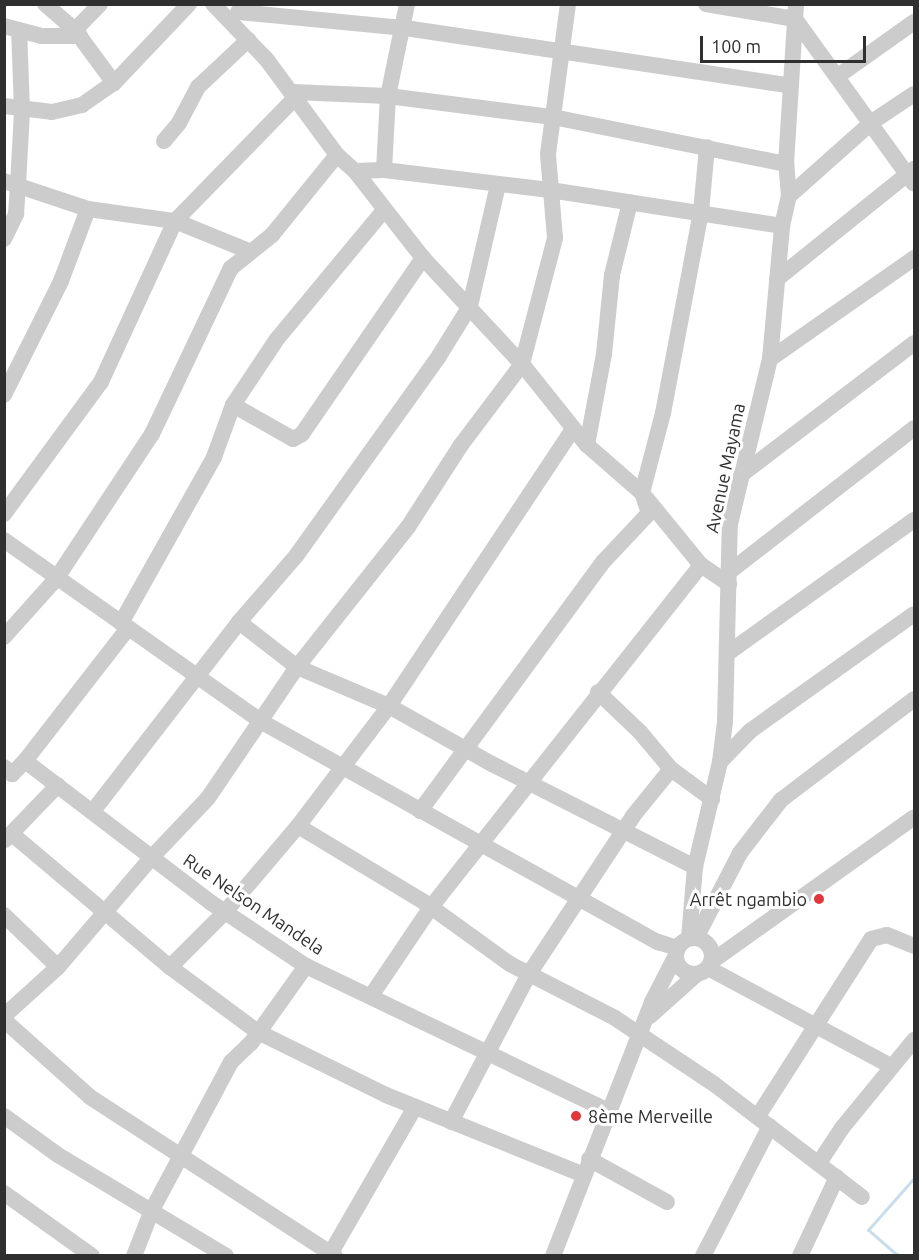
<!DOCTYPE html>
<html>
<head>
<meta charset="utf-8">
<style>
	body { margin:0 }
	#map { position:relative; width:919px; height:1260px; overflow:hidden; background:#fff; font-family:Ubuntu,sans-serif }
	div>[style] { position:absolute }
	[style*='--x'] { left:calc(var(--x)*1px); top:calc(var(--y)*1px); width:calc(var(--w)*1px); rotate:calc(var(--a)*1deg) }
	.stream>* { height:3px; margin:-1.5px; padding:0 1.5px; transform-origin:1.5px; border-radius:1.5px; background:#caddeb }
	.minor>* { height:16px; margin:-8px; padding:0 8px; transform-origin:8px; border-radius:8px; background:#ccc }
	.minor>.ring { margin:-8px; padding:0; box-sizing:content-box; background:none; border:16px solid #ccc; border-radius:50% }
	.dots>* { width:16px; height:16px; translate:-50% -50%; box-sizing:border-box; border:3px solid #fff; border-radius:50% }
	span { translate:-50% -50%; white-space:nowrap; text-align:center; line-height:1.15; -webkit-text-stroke:6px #fff; paint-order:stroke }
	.street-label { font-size:18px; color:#2f2f2f }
	.poi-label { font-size:18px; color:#2f2f2f }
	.right { translate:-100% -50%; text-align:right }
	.left { translate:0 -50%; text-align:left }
	.frame { position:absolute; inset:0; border:6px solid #2f2f2f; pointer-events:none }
	.scale { position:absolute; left:700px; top:36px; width:166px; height:27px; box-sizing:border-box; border:3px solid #2f2f2f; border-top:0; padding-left:8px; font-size:18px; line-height:21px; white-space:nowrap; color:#2f2f2f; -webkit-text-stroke:4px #fff; paint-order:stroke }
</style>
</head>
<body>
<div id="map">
	<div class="stream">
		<div style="--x:904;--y:1256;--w:8;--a:-166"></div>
		<div style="--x:896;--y:1254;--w:37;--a:-139"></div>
		<div style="--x:868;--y:1230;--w:69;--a:-48.5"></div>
	</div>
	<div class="minor">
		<div style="--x:45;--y:4;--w:40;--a:41"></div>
		<div style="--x:75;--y:30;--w:66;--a:53.7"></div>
		<div style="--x:213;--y:4;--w:78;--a:46"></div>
		<div style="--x:267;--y:60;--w:118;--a:53.6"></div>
		<div style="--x:337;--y:155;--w:24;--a:42"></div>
		<div style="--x:355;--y:171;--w:110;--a:52"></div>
		<div style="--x:423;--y:258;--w:145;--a:47"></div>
		<div style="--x:522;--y:364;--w:104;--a:51.3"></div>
		<div style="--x:587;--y:445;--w:73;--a:41.1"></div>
		<div style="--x:642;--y:493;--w:93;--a:50.7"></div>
		<div style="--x:701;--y:565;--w:34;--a:34"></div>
		<div style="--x:706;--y:4;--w:90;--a:9.6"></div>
		<div style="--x:795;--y:19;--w:203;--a:54.2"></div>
		<div style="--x:238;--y:12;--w:168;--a:5.5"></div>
		<div style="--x:405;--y:28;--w:390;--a:8.5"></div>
		<div style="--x:4;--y:26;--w:38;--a:15"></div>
		<div style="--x:41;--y:36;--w:39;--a:0"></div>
		<div style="--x:75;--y:30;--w:36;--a:-46"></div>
		<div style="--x:838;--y:76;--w:93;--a:-35.4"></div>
		<div style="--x:293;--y:92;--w:95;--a:2.4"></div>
		<div style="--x:388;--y:96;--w:166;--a:7.3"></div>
		<div style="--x:553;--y:117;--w:238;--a:11.4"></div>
		<div style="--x:4;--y:106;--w:48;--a:7.1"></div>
		<div style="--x:52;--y:112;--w:31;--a:-13"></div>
		<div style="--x:82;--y:105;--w:39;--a:-35"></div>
		<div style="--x:114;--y:83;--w:109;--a:-46.5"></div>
		<div style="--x:164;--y:141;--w:23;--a:-50"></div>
		<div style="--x:179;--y:123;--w:41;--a:-62.2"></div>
		<div style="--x:198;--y:87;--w:69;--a:-43.2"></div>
		<div style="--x:384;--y:170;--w:74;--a:-86.9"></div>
		<div style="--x:388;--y:96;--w:94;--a:-78.3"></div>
		<div style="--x:355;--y:171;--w:29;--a:-2"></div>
		<div style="--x:384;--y:170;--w:167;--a:6.9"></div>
		<div style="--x:550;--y:190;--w:235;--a:8.8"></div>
		<div style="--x:4;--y:181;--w:89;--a:18.4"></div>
		<div style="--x:88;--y:209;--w:88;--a:7.9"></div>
		<div style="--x:175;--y:221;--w:80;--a:22.1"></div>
		<div style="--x:789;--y:196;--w:111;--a:-41.7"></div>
		<div style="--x:872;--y:122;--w:50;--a:-33.7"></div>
		<div style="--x:4;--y:239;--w:28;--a:-64"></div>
		<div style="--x:16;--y:214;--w:29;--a:-86"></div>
		<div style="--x:18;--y:185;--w:75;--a:-86.9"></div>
		<div style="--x:22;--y:110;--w:80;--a:-92.1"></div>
		<div style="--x:777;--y:279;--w:176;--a:-38.8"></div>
		<div style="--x:770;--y:359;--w:176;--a:-35"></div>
		<div style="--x:4;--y:395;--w:127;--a:-63.4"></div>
		<div style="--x:61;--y:281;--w:77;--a:-69.4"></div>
		<div style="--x:233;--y:405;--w:69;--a:29.5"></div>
		<div style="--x:293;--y:439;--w:10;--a:-29"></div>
		<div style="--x:302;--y:434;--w:214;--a:-55.5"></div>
		<div style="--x:587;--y:445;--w:93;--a:-79.4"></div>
		<div style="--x:604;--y:354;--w:79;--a:-84.2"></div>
		<div style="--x:612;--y:275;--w:75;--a:-76.1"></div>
		<div style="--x:741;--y:475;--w:218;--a:-37.3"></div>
		<div style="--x:4;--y:514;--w:164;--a:-53.7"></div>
		<div style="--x:101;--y:382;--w:177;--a:-65.3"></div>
		<div style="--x:175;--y:221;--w:175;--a:-45.7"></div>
		<div style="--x:4;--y:540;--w:316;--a:35.2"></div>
		<div style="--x:262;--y:722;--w:453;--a:29.1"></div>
		<div style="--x:658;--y:942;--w:21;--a:17"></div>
		<div style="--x:728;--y:573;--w:236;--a:-37.9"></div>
		<div style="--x:239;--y:622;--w:73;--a:37.8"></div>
		<div style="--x:297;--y:667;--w:100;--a:23"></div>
		<div style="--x:389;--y:706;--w:118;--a:29.4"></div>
		<div style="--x:492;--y:764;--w:228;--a:26.9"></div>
		<div style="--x:121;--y:623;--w:190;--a:-60.7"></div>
		<div style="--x:214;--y:457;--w:55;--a:-69.9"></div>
		<div style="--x:233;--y:405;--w:79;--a:-56.3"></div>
		<div style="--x:277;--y:339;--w:168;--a:-50.3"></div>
		<div style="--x:4;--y:637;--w:78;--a:-48.1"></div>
		<div style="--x:56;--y:579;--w:174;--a:-56.5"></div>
		<div style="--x:152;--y:434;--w:184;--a:-64.6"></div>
		<div style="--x:231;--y:268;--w:53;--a:-38.8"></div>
		<div style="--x:272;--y:235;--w:103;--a:-50.9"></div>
		<div style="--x:728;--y:653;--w:229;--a:-35.6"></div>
		<div style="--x:598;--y:692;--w:58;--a:43.6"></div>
		<div style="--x:640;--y:732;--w:48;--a:50"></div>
		<div style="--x:671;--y:769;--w:51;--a:36.2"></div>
		<div style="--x:25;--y:761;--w:233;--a:37.3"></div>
		<div style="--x:210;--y:902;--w:115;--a:33.7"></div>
		<div style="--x:306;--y:966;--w:336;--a:25.6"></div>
		<div style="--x:720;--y:762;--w:43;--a:-45.9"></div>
		<div style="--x:750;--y:731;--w:201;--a:-35.5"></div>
		<div style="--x:4;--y:767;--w:11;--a:41"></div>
		<div style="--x:12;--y:774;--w:18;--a:-45"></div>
		<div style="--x:25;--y:761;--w:168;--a:-52.2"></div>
		<div style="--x:93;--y:811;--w:239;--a:-52.3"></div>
		<div style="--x:239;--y:622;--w:87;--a:-49.2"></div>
		<div style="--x:296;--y:556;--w:246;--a:-54.4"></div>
		<div style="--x:439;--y:356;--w:59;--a:-58.2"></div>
		<div style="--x:470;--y:306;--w:124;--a:-77"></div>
		<div style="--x:420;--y:811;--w:309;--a:-53.7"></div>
		<div style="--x:603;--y:562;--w:67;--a:-46.8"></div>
		<div style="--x:649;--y:513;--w:21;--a:-109"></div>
		<div style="--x:642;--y:493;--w:83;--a:-75.3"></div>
		<div style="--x:663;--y:413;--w:205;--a:-79.3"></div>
		<div style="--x:701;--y:212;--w:65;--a:-84.7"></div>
		<div style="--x:298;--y:826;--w:147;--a:31.1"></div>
		<div style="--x:424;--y:902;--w:106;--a:35.8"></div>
		<div style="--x:510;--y:964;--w:118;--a:27.2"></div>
		<div style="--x:615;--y:1018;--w:119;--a:33.7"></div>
		<div style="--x:714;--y:1084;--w:186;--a:37.4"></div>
		<div style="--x:12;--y:834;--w:207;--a:40.1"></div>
		<div style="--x:170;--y:967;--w:109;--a:36.5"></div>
		<div style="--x:258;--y:1032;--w:143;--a:26.2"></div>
		<div style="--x:386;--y:1095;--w:211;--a:22"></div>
		<div style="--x:5;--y:840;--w:76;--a:-46.1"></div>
		<div style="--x:4;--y:915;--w:75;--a:43.9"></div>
		<div class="ring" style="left:676px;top:938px;width:20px;height:20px"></div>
		<div style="--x:689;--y:938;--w:71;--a:-85.2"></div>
		<div style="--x:695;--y:867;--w:108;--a:-76.6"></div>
		<div style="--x:720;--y:762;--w:40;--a:-82.9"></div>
		<div style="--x:725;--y:722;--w:198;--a:-88.6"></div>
		<div style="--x:730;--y:524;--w:170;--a:-76.4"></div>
		<div style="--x:770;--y:359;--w:134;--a:-84.8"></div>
		<div style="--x:782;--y:226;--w:31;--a:-77"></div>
		<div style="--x:789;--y:196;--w:32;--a:-95"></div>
		<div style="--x:786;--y:164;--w:160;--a:-86.4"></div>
		<div style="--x:696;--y:938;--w:96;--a:-62.6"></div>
		<div style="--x:740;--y:853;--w:67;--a:-52.3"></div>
		<div style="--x:781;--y:800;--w:167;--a:-37.2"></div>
		<div style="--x:711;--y:962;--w:249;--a:-35.5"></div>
		<div style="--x:170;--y:967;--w:78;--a:-45"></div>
		<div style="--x:225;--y:912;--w:113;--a:-49.7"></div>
		<div style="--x:298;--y:826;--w:151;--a:-52.8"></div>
		<div style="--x:389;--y:706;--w:333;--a:-56.4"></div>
		<div style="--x:708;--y:968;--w:208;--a:28.2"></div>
		<div style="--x:371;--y:996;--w:107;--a:-56"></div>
		<div style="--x:431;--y:907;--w:436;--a:-51.7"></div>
		<div style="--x:4;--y:1016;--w:73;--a:-42.2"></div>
		<div style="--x:58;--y:967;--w:145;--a:-49.5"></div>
		<div style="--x:152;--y:857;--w:81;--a:-46.5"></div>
		<div style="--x:208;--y:798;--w:158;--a:-55.8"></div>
		<div style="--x:297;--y:667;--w:179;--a:-51.6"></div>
		<div style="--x:408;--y:527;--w:98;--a:-57.1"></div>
		<div style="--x:461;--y:445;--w:101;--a:-53"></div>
		<div style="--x:522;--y:364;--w:130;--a:-75.3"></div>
		<div style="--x:555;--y:238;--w:84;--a:-94.8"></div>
		<div style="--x:548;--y:154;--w:151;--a:-82.4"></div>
		<div style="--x:650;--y:1016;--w:63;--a:-41.8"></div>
		<div style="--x:4;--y:1020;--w:115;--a:41.8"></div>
		<div style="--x:90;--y:1097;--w:292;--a:33"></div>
		<div style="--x:4;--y:1116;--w:67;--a:35.8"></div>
		<div style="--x:58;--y:1155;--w:196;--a:31"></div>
		<div style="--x:758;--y:1116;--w:210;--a:-57.4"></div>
		<div style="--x:871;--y:939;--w:16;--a:-14"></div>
		<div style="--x:887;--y:935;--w:29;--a:22"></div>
		<div style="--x:451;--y:1122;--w:167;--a:-62.2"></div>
		<div style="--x:529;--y:974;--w:189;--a:-56.6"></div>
		<div style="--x:633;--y:816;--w:60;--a:-51"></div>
		<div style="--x:589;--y:1159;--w:89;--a:28.9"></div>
		<div style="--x:819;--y:1163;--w:42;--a:-56.7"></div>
		<div style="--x:842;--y:1128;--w:114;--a:-50.7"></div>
		<div style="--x:4;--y:1193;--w:108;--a:35.6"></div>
		<div style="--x:134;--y:1256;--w:49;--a:-68.6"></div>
		<div style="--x:152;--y:1210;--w:168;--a:-61.9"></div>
		<div style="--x:231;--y:1062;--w:28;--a:-44"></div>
		<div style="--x:251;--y:1043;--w:95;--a:-54.5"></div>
		<div style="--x:329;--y:1256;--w:172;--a:-60"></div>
		<div style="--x:553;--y:1256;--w:273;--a:-68.7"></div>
		<div style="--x:652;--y:1002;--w:53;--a:-62.9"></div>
		<div style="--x:703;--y:1256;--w:146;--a:-62.7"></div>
		<div style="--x:800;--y:1256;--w:87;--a:-64.9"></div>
	</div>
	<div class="dots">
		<div style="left:819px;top:899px;background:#e0373c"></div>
		<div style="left:576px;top:1116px;background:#e0373c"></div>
	</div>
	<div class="street-label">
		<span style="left:725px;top:468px;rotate:-78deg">Avenue Mayama</span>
		<span style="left:254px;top:904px;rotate:34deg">Rue Nelson Mandela</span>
	</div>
	<div class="poi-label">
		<span class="right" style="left:807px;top:899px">Arrêt ngambio</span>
		<span class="left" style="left:588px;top:1116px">8ème Merveille</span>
	</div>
	<div class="frame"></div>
	<div class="scale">100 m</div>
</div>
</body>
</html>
